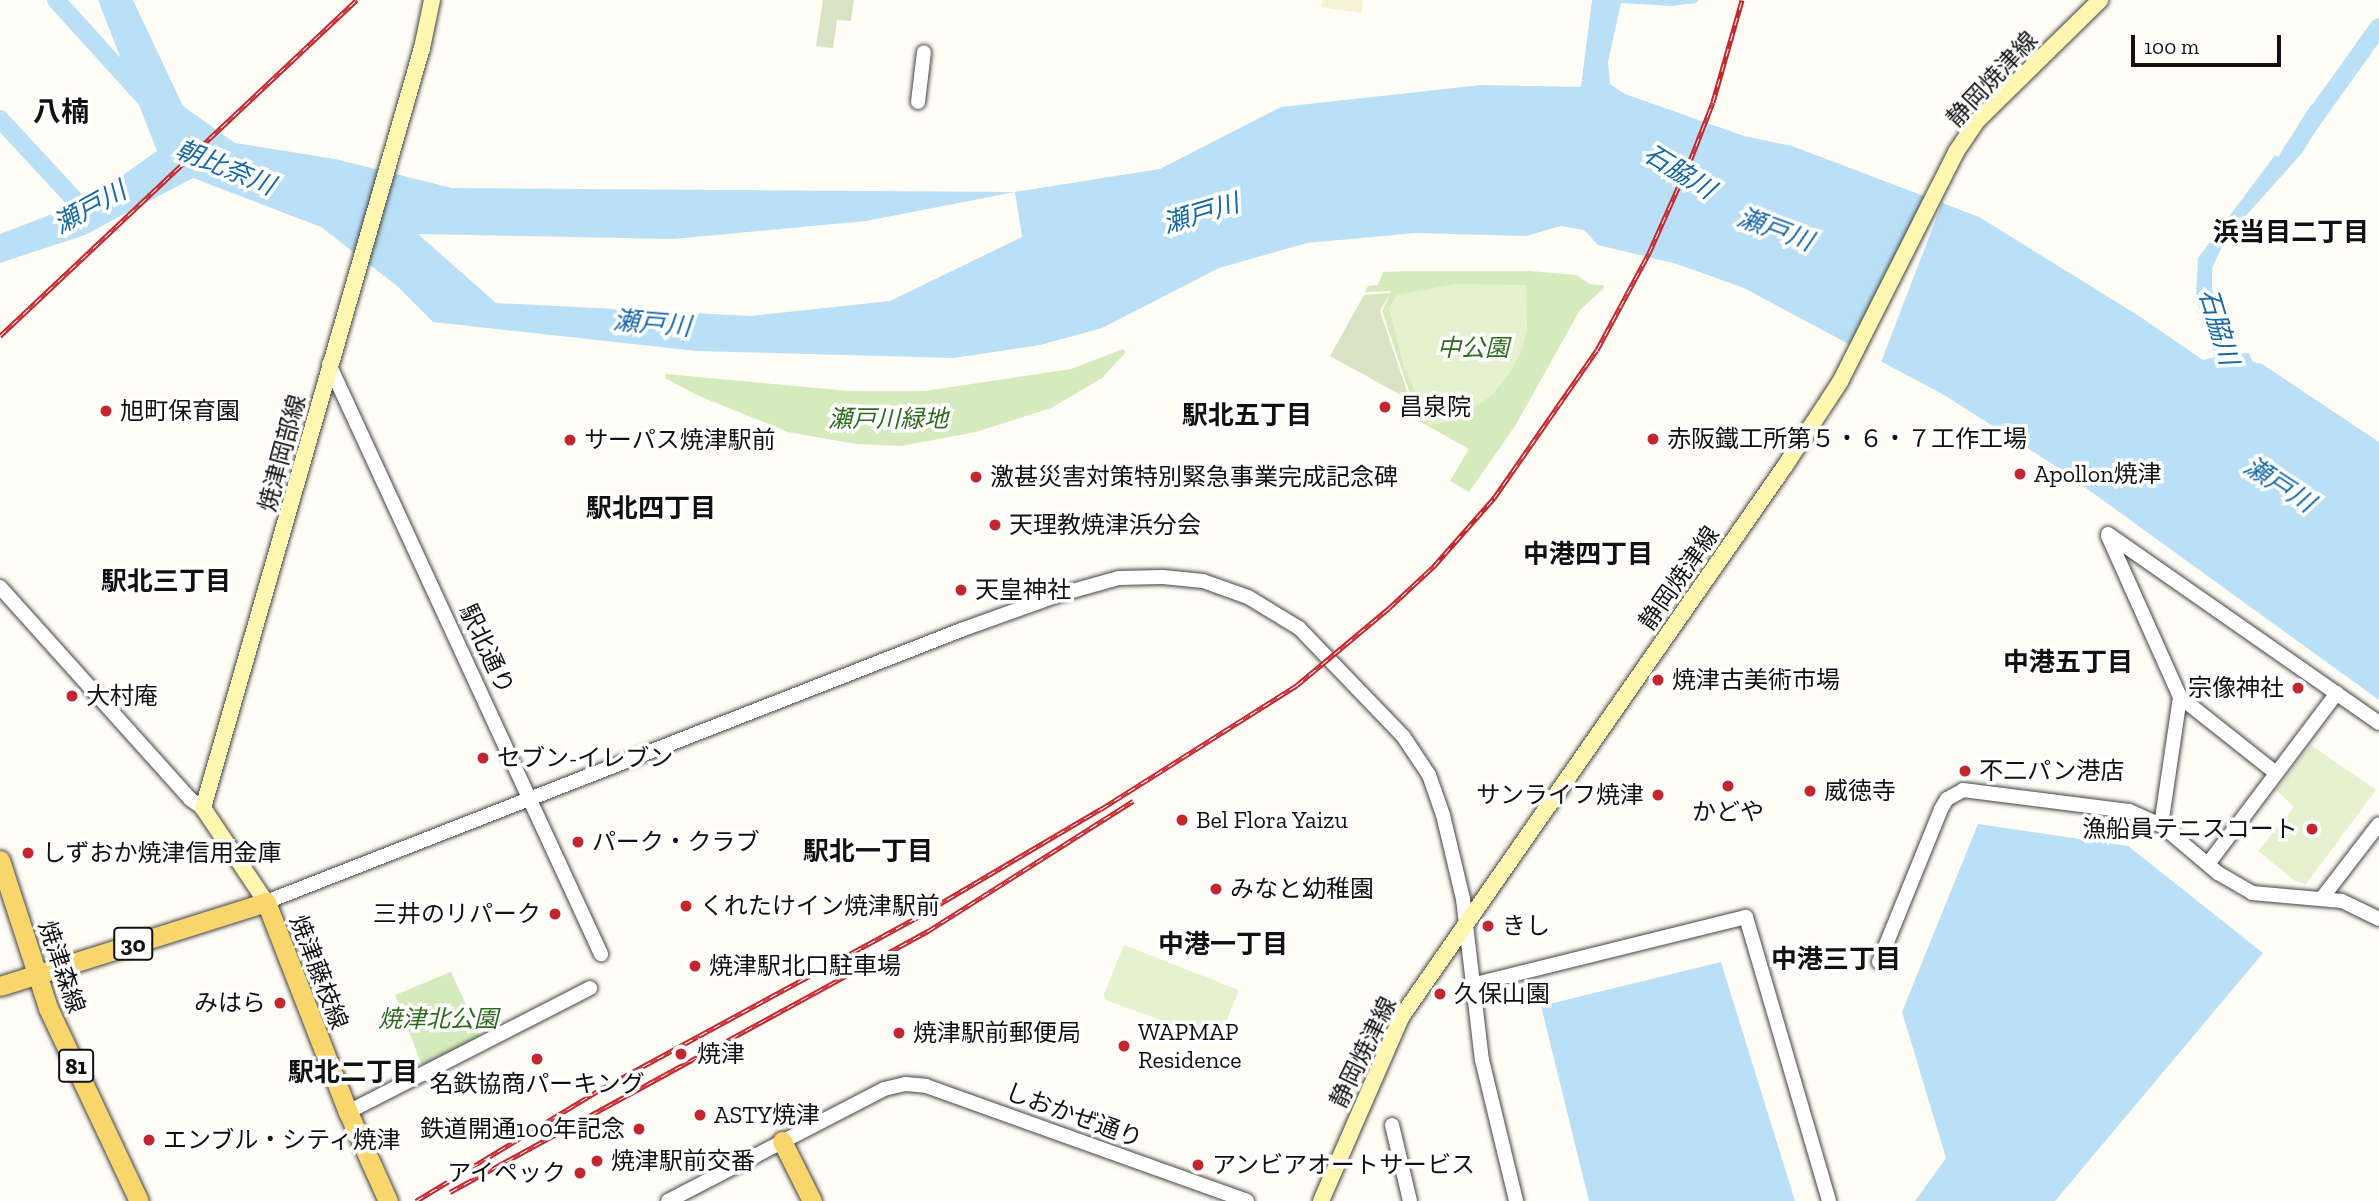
<!DOCTYPE html>
<html>
<head>
<meta charset="utf-8">
<style>
	body { margin:0 }
	#map { position:relative; width:2379px; height:1201px; overflow:hidden; background:#fffdf5; font-family:"Zilla Slab","Noto Sans JP",serif }
	div>[style] { position:absolute }
	[style*='--x'] { left:calc(var(--x)*1px); top:calc(var(--y)*1px); width:calc(var(--w)*1px); rotate:calc(var(--a)*1deg) }
	.farmland>* { inset:0; background:#f6f3d4 }
	.green>* { inset:0; background:#d5ebbd }
	.cemetery>* { inset:0; background:#d9e3c4 }
	.pitch>* { inset:0; background:#e6f2cf }
	.water>* { inset:0; background:#b9e0f7 }
	.pier>* { inset:0; background:#fffdf5; transform-origin:0 0 }
	.river>* { height:18px; margin:-9px; padding:0 9px; transform-origin:9px; border-radius:9px; background:#b9e0f7 }
	.roads { filter:drop-shadow(0 0 2px #444) drop-shadow(0 0 2px #444) }
	.tertiary>* { height:14px; margin:-7px; padding:0 7px; transform-origin:7px; border-radius:7px; background:#fff }
	.secondary>* { height:16px; margin:-8px; padding:0 8px; transform-origin:8px; border-radius:8px; background:#fff6b0 }
	.primary>* { height:19px; margin:-9.5px; padding:0 9.5px; transform-origin:9.5px; border-radius:9.5px; background:#f9d66b }
	.rail>* { height:5px; margin-top:-2.5px; transform-origin:0; background:repeating-linear-gradient(90deg,#fff 0 8px,#c4262e 0 16px); box-sizing:border-box; border-block:2px solid #c4262e }
	.dots>* { width:19px; height:19px; translate:-50% -50%; box-sizing:border-box; border:4px solid #fff; border-radius:50% }
	span { translate:-50% -50%; white-space:nowrap; text-align:center; line-height:1.15; -webkit-text-stroke:7px #fff; paint-order:stroke }
	.shield-label span { padding:2px 5px; background:#fff; border:2px solid; border-radius:5px; -webkit-text-stroke-width:0 }
	.shield-label { font-size:23px; color:#111; font-weight:700 }
	.street-label { font-size:24px; color:#111 }
	.park-label { font-size:24px; color:#2f6b1f; font-style:italic }
	.poi-label { font-size:24px; color:#111 }
	.left { translate:0 -50%; text-align:left }
	.right { translate:-100% -50%; text-align:right }
	.water-label { font-size:26px; color:#1768a6; font-style:italic }
	.neighbourhood-label { font-size:26px; color:#111; font-weight:700 }
	.quarter-label { font-size:28px; color:#111; font-weight:700 }
	.scale { position:absolute; left:2131px; top:35px; width:150px; height:32px; box-sizing:border-box; border:4px solid #111; border-top:0; padding-left:9px; font-size:21px; line-height:24px; white-space:nowrap; color:#111; -webkit-text-stroke:5px #fff; paint-order:stroke }
</style>
</head>
<body>
<div id="map">
	<div class="farmland">
		<div style="clip-path:polygon(1323px 0,1363px 0,1361px 13px,1321px 7px)"></div>
	</div>
	<div class="green">
		<div style="clip-path:polygon(1406px 271px,1530px 271px,1576px 275px,1590px 284px,1603px 285px,1604px 288px,1580px 310px,1515px 426px,1469px 492px,1450px 481px,1469px 449px,1419px 421px,1382px 311px,1391px 291px,1365px 292px,1368px 286px,1378px 285px,1383px 272px)"></div>
		<div style="clip-path:polygon(1123px 349px,1126px 352px,1102px 378px,1051px 408px,976px 432px,901px 446px,856px 444px,788px 432px,697px 395px,665px 378px,666px 374px,849px 391px,925px 391px,1071px 369px)"></div>
		<div style="clip-path:polygon(451px 972px,481px 1038px,426px 1066px,421px 1063px,395px 995px)"></div>
	</div>
	<div class="cemetery">
		<div style="clip-path:polygon(823px 0,854px 0,851px 21px,837px 20px,833px 48px,816px 46px)"></div>
		<div style="clip-path:polygon(1390px 293px,1380px 311px,1410px 400px,1330px 356px,1364px 295px)"></div>
	</div>
	<div class="pitch">
		<div style="clip-path:polygon(1455px 284px,1526px 285px,1527px 329px,1522px 350px,1509px 374px,1493px 394px,1469px 412px,1448px 422px,1429px 425px,1403px 364px,1389px 308px,1397px 295px)"></div>
		<div style="clip-path:polygon(2311px 745px,2376px 790px,2306px 884px,2295px 881px,2258px 851px,2294px 807px,2276px 790px)"></div>
		<div style="clip-path:polygon(1124px 945px,1239px 990px,1218px 1041px,1106px 1000px,1104px 994px)"></div>
	</div>
	<div class="water">
		<div style="clip-path:polygon(evenodd,98px 0,133px 0,183px 106px,235px 143px,335px 159px,452px 188px,1015px 192px,1160px 169px,1281px 107px,1481px 85px,1581px 87px,1592px 0,1699px 0,1696px 3px,1671px 6px,1621px 3px,1608px 62px,1610px 84px,1625px 94px,1744px 136px,1792px 146px,1979px 217px,2139px 316px,2203px 360px,2215px 357px,2196px 298px,2198px 258px,2275px 155px,2278px 157px,2311px 105px,2315px 105px,2325px 116px,2302px 153px,2226px 238px,2212px 268px,2212px 288px,2232px 354px,2249px 353px,2253px 362px,2262px 364px,2379px 442px,2379px 700px,2057px 467px,1944px 395px,1744px 288px,1677px 264px,1598px 245px,1584px 230px,1561px 226px,1526px 236px,1416px 233px,1307px 243px,1219px 268px,1102px 328px,1040px 345px,954px 358px,697px 351px,433px 322px,397px 286px,321px 227px,193px 178px,85px 235px,0 263px,0 234px,86px 201px,157px 151px,98px 0,1015px 192px,1022px 237px,890px 301px,751px 316px,496px 303px,418px 234px,673px 239px,866px 221px,1015px 192px)"></div>
		<div style="clip-path:polygon(1978px 824px,2128px 846px,2263px 953px,2055px 1201px,1915px 1201px,1946px 1158px,1902px 1012px)"></div>
		<div style="clip-path:polygon(1721px 962px,1795px 1201px,1589px 1201px,1541px 1006px)"></div>
	</div>
	<div class="pier">
		<div style="left:1926px;top:192px;width:19px;height:176px;rotate:21deg"></div>
	</div>
	<div class="river">
		<div style="--x:56;--y:0;--w:132;--a:47.8"></div>
		<div style="--x:0;--y:119;--w:131;--a:47.2"></div>
		<div style="--x:2306;--y:129;--w:125;--a:-54.4"></div>
	</div>
	<div class="roads">
		<div class="tertiary">
			<div style="--x:918;--y:102;--w:50;--a:-83.2"></div>
			<div style="--x:329;--y:364;--w:650;--a:65.25"></div>
			<div style="--x:2108;--y:534;--w:330;--a:34.9"></div>
			<div style="--x:2108;--y:536;--w:176;--a:65.9"></div>
			<div style="--x:2180;--y:697;--w:129;--a:98.4"></div>
			<div style="--x:0;--y:587;--w:285;--a:48.1"></div>
			<div style="--x:190;--y:799;--w:16;--a:35"></div>
			<div style="--x:2180;--y:697;--w:122;--a:38.4"></div>
			<div style="--x:2208;--y:864;--w:214;--a:-53"></div>
			<div style="--x:2322;--y:898;--w:93;--a:-52.4"></div>
			<div style="--x:266;--y:902;--w:746;--a:-21.37"></div>
			<div style="--x:961;--y:630;--w:103;--a:-19.8"></div>
			<div style="--x:1058;--y:595;--w:63;--a:-15.6"></div>
			<div style="--x:1119;--y:578;--w:44;--a:-1.3"></div>
			<div style="--x:1163;--y:577;--w:40;--a:5.7"></div>
			<div style="--x:1203;--y:581;--w:48;--a:19.6"></div>
			<div style="--x:1248;--y:597;--w:60;--a:31.3"></div>
			<div style="--x:1299;--y:628;--w:150;--a:46.1"></div>
			<div style="--x:1403;--y:736;--w:47;--a:56.3"></div>
			<div style="--x:1429;--y:775;--w:42;--a:70.7"></div>
			<div style="--x:1443;--y:815;--w:86;--a:76.6"></div>
			<div style="--x:1463;--y:899;--w:162;--a:83.3"></div>
			<div style="--x:1482;--y:1060;--w:145;--a:76.4"></div>
			<div style="--x:1879;--y:962;--w:165;--a:-67.9"></div>
			<div style="--x:1941;--y:809;--w:12;--a:-59"></div>
			<div style="--x:1947;--y:799;--w:18;--a:-29"></div>
			<div style="--x:1963;--y:790;--w:167;--a:7.2"></div>
			<div style="--x:2129;--y:811;--w:35;--a:24"></div>
			<div style="--x:2161;--y:825;--w:75;--a:40.1"></div>
			<div style="--x:2218;--y:873;--w:39;--a:30"></div>
			<div style="--x:2252;--y:893;--w:90;--a:5.1"></div>
			<div style="--x:2342;--y:901;--w:41;--a:25.9"></div>
			<div style="--x:1471;--y:985;--w:283;--a:-13.9"></div>
			<div style="--x:1746;--y:917;--w:296;--a:73.7"></div>
			<div style="--x:348;--y:1112;--w:272;--a:-27.1"></div>
			<div style="--x:1392;--y:1125;--w:78;--a:76.7"></div>
			<div style="--x:668;--y:1201;--w:243;--a:-27.4"></div>
			<div style="--x:884;--y:1089;--w:22;--a:-13"></div>
			<div style="--x:905;--y:1084;--w:21;--a:5"></div>
			<div style="--x:926;--y:1086;--w:341;--a:19.7"></div>
		</div>
		<div class="secondary">
			<div style="--x:266;--y:902;--w:113;--a:-123.8"></div>
			<div style="--x:203;--y:808;--w:791;--a:-73.93"></div>
			<div style="--x:422;--y:48;--w:49;--a:-78.2"></div>
			<div style="--x:1321;--y:1201;--w:202;--a:-66.4"></div>
			<div style="--x:1402;--y:1016;--w:670;--a:-55.15"></div>
			<div style="--x:1785;--y:466;--w:100;--a:-56.8"></div>
			<div style="--x:1840;--y:382;--w:258;--a:-63.2"></div>
			<div style="--x:1956;--y:152;--w:36;--a:-56"></div>
			<div style="--x:1976;--y:122;--w:174;--a:-44.5"></div>
		</div>
		<div class="primary">
			<div style="--x:0;--y:860;--w:156;--a:72"></div>
			<div style="--x:48;--y:1008;--w:213;--a:64.8"></div>
			<div style="--x:0;--y:986;--w:279;--a:-17.5"></div>
			<div style="--x:266;--y:902;--w:225;--a:68.7"></div>
			<div style="--x:348;--y:1112;--w:98;--a:65.8"></div>
			<div style="--x:782;--y:1141;--w:67;--a:63.4"></div>
		</div>
	</div>
	<div class="rail">
		<div style="--x:0;--y:336;--w:490;--a:-43.3"></div>
		<div style="--x:450;--y:1192;--w:545;--a:-28.64"></div>
		<div style="--x:928;--y:931;--w:243;--a:-32.4"></div>
		<div style="--x:416;--y:1201;--w:216;--a:-31.2"></div>
		<div style="--x:601;--y:1089;--w:362;--a:-28.5"></div>
		<div style="--x:919;--y:916;--w:211;--a:-30.5"></div>
		<div style="--x:1101;--y:809;--w:232;--a:-32.3"></div>
		<div style="--x:1297;--y:685;--w:120;--a:-39.9"></div>
		<div style="--x:1389;--y:608;--w:62;--a:-43"></div>
		<div style="--x:1434;--y:566;--w:91;--a:-48.6"></div>
		<div style="--x:1494;--y:498;--w:180;--a:-55.2"></div>
		<div style="--x:1597;--y:350;--w:110;--a:-61.8"></div>
		<div style="--x:1649;--y:253;--w:101;--a:-66"></div>
		<div style="--x:1690;--y:161;--w:63;--a:-68.7"></div>
		<div style="--x:1713;--y:102;--w:106;--a:-74.1"></div>
	</div>
	<div class="dots">
		<div style="left:1385px;top:407px;background:#c4262e"></div>
		<div style="left:106px;top:411px;background:#c4262e"></div>
		<div style="left:1653px;top:439px;background:#c4262e"></div>
		<div style="left:570px;top:440px;background:#c4262e"></div>
		<div style="left:2020px;top:474px;background:#c4262e"></div>
		<div style="left:976px;top:477px;background:#c4262e"></div>
		<div style="left:995px;top:525px;background:#c4262e"></div>
		<div style="left:961px;top:590px;background:#c4262e"></div>
		<div style="left:1658px;top:680px;background:#c4262e"></div>
		<div style="left:2298px;top:688px;background:#c4262e"></div>
		<div style="left:72px;top:696px;background:#c4262e"></div>
		<div style="left:483px;top:758px;background:#c4262e"></div>
		<div style="left:1965px;top:771px;background:#c4262e"></div>
		<div style="left:1728px;top:786px;background:#c4262e"></div>
		<div style="left:1810px;top:791px;background:#c4262e"></div>
		<div style="left:1658px;top:795px;background:#c4262e"></div>
		<div style="left:1182px;top:820px;background:#c4262e"></div>
		<div style="left:2312px;top:829px;background:#c4262e"></div>
		<div style="left:578px;top:842px;background:#c4262e"></div>
		<div style="left:28px;top:853px;background:#c4262e"></div>
		<div style="left:1216px;top:889px;background:#c4262e"></div>
		<div style="left:686px;top:906px;background:#c4262e"></div>
		<div style="left:555px;top:914px;background:#c4262e"></div>
		<div style="left:1488px;top:926px;background:#c4262e"></div>
		<div style="left:695px;top:966px;background:#c4262e"></div>
		<div style="left:1440px;top:994px;background:#c4262e"></div>
		<div style="left:280px;top:1003px;background:#c4262e"></div>
		<div style="left:899px;top:1033px;background:#c4262e"></div>
		<div style="left:1124px;top:1046px;background:#c4262e"></div>
		<div style="left:681px;top:1054px;background:#c4262e"></div>
		<div style="left:537px;top:1059px;background:#c4262e"></div>
		<div style="left:700px;top:1115px;background:#c4262e"></div>
		<div style="left:639px;top:1129px;background:#c4262e"></div>
		<div style="left:149px;top:1140px;background:#c4262e"></div>
		<div style="left:597px;top:1161px;background:#c4262e"></div>
		<div style="left:1198px;top:1165px;background:#c4262e"></div>
		<div style="left:580px;top:1173px;background:#c4262e"></div>
	</div>
	<div class="shield-label">
		<span style="left:133px;top:944px">30</span>
		<span style="left:76px;top:1066px">81</span>
	</div>
	<div class="street-label">
		<span style="left:1992px;top:79px;rotate:-47deg">静岡焼津線</span>
		<span style="left:282px;top:453px;rotate:-75deg">焼津岡部線</span>
		<span style="left:1679px;top:578px;rotate:-55deg">静岡焼津線</span>
		<span style="left:487px;top:649px;rotate:65deg">駅北通り</span>
		<span style="left:62px;top:967px;rotate:71deg">焼津森線</span>
		<span style="left:319px;top:972px;rotate:69deg">焼津藤枝線</span>
		<span style="left:1363px;top:1052px;rotate:-64deg">静岡焼津線</span>
		<span style="left:1074px;top:1115px;rotate:20deg">しおかぜ通り</span>
	</div>
	<div class="park-label">
		<span style="left:1473px;top:348px">中公園</span>
		<span style="left:888px;top:419px">瀬戸川緑地</span>
		<span style="left:438px;top:1019px">焼津北公園</span>
	</div>
	<div class="poi-label">
		<span class="left" style="left:1399px;top:407px">昌泉院</span>
		<span class="left" style="left:120px;top:411px">旭町保育園</span>
		<span class="left" style="left:1667px;top:439px">赤阪鐵工所第５・６・７工作工場</span>
		<span class="left" style="left:584px;top:440px">サーパス焼津駅前</span>
		<span class="left" style="left:2034px;top:474px">Apollon焼津</span>
		<span class="left" style="left:990px;top:477px">激甚災害対策特別緊急事業完成記念碑</span>
		<span class="left" style="left:1009px;top:525px">天理教焼津浜分会</span>
		<span class="left" style="left:975px;top:590px">天皇神社</span>
		<span class="left" style="left:1672px;top:680px">焼津古美術市場</span>
		<span class="right" style="left:2284px;top:688px">宗像神社</span>
		<span class="left" style="left:86px;top:696px">大村庵</span>
		<span class="left" style="left:497px;top:758px">セブン-イレブン</span>
		<span class="left" style="left:1979px;top:771px">不二パン港店</span>
		<span class="left" style="left:1824px;top:791px">威徳寺</span>
		<span class="right" style="left:1644px;top:795px">サンライフ焼津</span>
		<span style="left:1728px;top:812px">かどや</span>
		<span class="left" style="left:1196px;top:820px">Bel Flora Yaizu</span>
		<span class="right" style="left:2298px;top:829px">漁船員テニスコート</span>
		<span class="left" style="left:592px;top:842px">パーク・クラブ</span>
		<span class="left" style="left:42px;top:853px">しずおか焼津信用金庫</span>
		<span class="left" style="left:1230px;top:889px">みなと幼稚園</span>
		<span class="left" style="left:700px;top:906px">くれたけイン焼津駅前</span>
		<span class="right" style="left:541px;top:914px">三井のリパーク</span>
		<span class="left" style="left:1502px;top:926px">きし</span>
		<span class="left" style="left:709px;top:966px">焼津駅北口駐車場</span>
		<span class="left" style="left:1454px;top:994px">久保山園</span>
		<span class="right" style="left:266px;top:1003px">みはら</span>
		<span class="left" style="left:1138px;top:1046px">WAPMAP<br>Residence</span>
		<span class="left" style="left:913px;top:1033px">焼津駅前郵便局</span>
		<span class="left" style="left:697px;top:1054px">焼津</span>
		<span style="left:537px;top:1084px">名鉄協商パーキング</span>
		<span class="left" style="left:714px;top:1115px">ASTY焼津</span>
		<span class="right" style="left:625px;top:1129px">鉄道開通100年記念</span>
		<span class="left" style="left:163px;top:1140px">エンブル・シティ焼津</span>
		<span class="left" style="left:611px;top:1161px">焼津駅前交番</span>
		<span class="left" style="left:1212px;top:1165px">アンビアオートサービス</span>
		<span class="right" style="left:566px;top:1173px">アイペック</span>
	</div>
	<div class="water-label">
		<span style="left:225px;top:168px;rotate:22deg">朝比奈川</span>
		<span style="left:1679px;top:172px;rotate:32deg">石脇川</span>
		<span style="left:90px;top:208px;rotate:-29deg">瀬戸川</span>
		<span style="left:1201px;top:214px;rotate:-17deg">瀬戸川</span>
		<span style="left:1775px;top:230px;rotate:20deg">瀬戸川</span>
		<span style="left:652px;top:324px;rotate:5deg">瀬戸川</span>
		<span style="left:2218px;top:327px;rotate:73deg">石脇川</span>
		<span style="left:2279px;top:485px;rotate:33deg">瀬戸川</span>
	</div>
	<div class="neighbourhood-label">
		<span style="left:2291px;top:233px">浜当目二丁目</span>
		<span style="left:1247px;top:416px">駅北五丁目</span>
		<span style="left:651px;top:509px">駅北四丁目</span>
		<span style="left:1588px;top:555px">中港四丁目</span>
		<span style="left:166px;top:582px">駅北三丁目</span>
		<span style="left:2068px;top:663px">中港五丁目</span>
		<span style="left:868px;top:852px">駅北一丁目</span>
		<span style="left:1223px;top:945px">中港一丁目</span>
		<span style="left:1836px;top:960px">中港三丁目</span>
		<span style="left:353px;top:1073px">駅北二丁目</span>
	</div>
	<div class="quarter-label">
		<span style="left:61px;top:112px">八楠</span>
	</div>
	<div class="scale">100 m</div>
</div>
</body>
</html>
